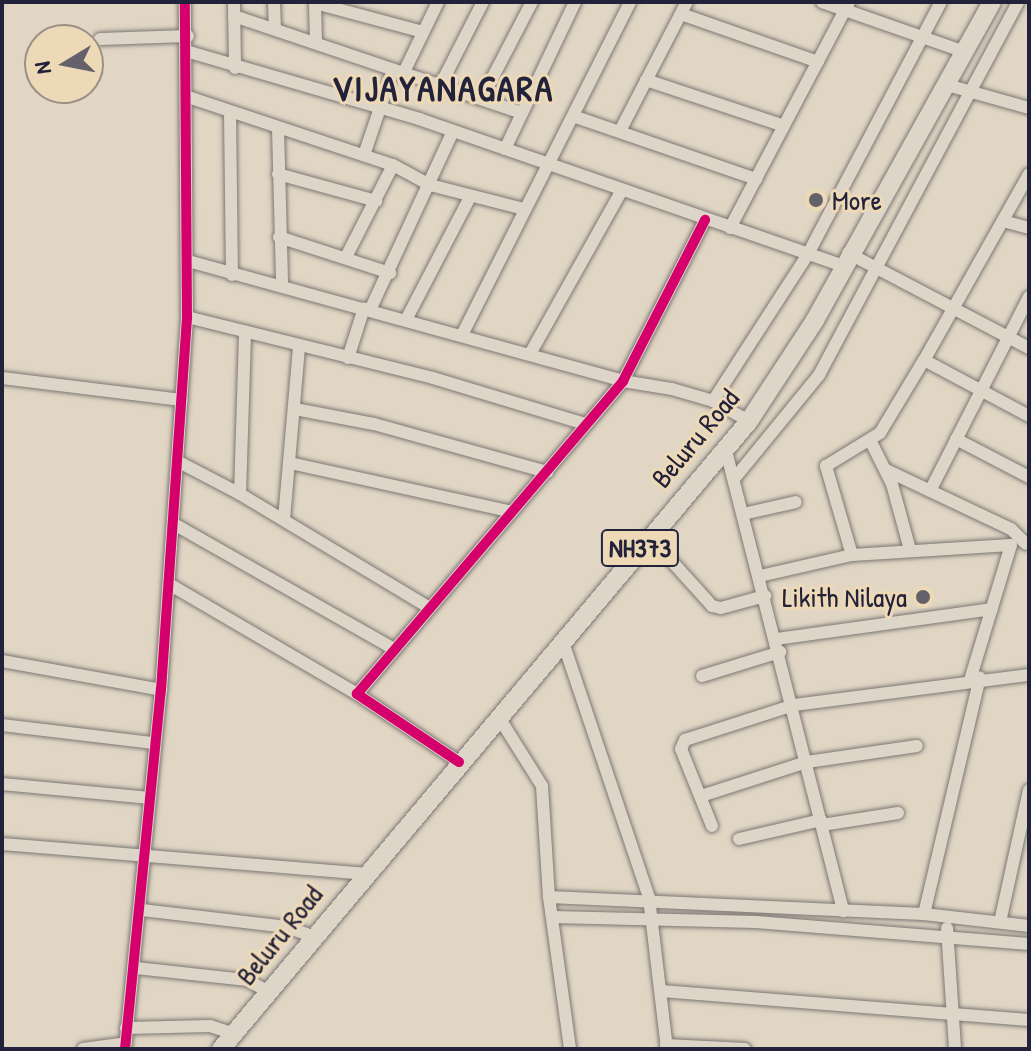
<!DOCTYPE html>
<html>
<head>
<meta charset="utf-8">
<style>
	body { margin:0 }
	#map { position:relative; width:1031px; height:1051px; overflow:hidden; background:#e1d6c4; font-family:"Patrick Hand",sans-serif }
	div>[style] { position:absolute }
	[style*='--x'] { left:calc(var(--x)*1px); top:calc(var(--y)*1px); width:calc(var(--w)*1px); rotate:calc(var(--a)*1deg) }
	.roads { filter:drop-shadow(0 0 2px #7c7774) drop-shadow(0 0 2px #7c7774) }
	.minor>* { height:12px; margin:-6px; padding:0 6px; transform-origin:6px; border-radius:6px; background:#ddd5c8 }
	.highway>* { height:18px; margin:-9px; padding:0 9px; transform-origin:9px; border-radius:9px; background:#ddd5c8 }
	.cycleway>* { height:10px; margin:-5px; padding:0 5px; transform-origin:5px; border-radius:5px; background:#d6006c }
	.dots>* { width:22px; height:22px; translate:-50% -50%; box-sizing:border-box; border:4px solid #eed9b7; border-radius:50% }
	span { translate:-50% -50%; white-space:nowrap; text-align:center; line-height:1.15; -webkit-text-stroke:6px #eed9b7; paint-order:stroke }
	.shield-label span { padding:2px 6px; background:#eed9b7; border:2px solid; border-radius:6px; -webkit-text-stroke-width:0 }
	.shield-label { font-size:26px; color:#22223b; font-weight:700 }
	.poi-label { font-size:28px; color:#22223b }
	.left { translate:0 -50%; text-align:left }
	.right { translate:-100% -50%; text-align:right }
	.street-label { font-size:28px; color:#22223b }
	.district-label { font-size:36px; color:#22223b; font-weight:700; letter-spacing:2px }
	.frame { position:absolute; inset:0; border:4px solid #22223b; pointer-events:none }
	.north { position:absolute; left:24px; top:24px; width:80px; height:80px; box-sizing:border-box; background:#eed9b7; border:2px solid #9c9085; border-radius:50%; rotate:260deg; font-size:22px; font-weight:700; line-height:32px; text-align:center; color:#22223b }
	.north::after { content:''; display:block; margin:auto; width:28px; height:36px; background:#65616b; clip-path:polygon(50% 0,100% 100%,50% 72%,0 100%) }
</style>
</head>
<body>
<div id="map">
	<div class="roads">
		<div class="minor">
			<div style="--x:234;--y:2;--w:66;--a:89.1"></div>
			<div style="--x:274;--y:2;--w:27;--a:88"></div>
			<div style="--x:315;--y:2;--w:41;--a:88.6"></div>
			<div style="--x:822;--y:2;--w:151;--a:19.3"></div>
			<div style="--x:315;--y:3;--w:112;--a:15"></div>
			<div style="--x:681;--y:14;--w:145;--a:19.3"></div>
			<div style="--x:234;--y:16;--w:304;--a:18.6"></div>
			<div style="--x:100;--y:39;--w:88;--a:-2"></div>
			<div style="--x:189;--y:52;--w:240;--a:16.2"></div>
			<div style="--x:419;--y:119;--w:447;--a:19.1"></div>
			<div style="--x:404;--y:72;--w:78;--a:-64.1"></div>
			<div style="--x:646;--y:80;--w:145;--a:18.4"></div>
			<div style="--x:441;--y:84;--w:92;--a:-62.9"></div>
			<div style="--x:947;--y:85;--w:85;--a:15.7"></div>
			<div style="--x:483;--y:96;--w:106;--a:-62.5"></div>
			<div style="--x:188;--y:97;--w:216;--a:18.4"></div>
			<div style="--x:393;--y:165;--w:42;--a:28.4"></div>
			<div style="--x:430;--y:185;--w:97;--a:14.3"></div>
			<div style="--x:230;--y:112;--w:163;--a:89.3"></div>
			<div style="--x:573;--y:116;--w:194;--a:19"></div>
			<div style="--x:278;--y:128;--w:158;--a:88.5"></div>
			<div style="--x:620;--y:131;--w:145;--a:-62.6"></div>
			<div style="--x:505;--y:149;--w:163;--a:-64.5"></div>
			<div style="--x:364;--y:155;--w:90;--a:-71.2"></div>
			<div style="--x:278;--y:174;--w:102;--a:15.4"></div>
			<div style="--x:1029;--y:174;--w:214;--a:119.4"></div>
			<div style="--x:924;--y:360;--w:119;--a:28.1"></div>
			<div style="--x:1003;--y:221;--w:27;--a:15"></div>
			<div style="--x:730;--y:228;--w:255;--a:-62.2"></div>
			<div style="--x:279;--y:237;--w:117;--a:18"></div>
			<div style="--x:848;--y:253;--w:204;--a:27.7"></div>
			<div style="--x:346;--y:257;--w:103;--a:-62.9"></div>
			<div style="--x:188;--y:261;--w:451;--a:15.4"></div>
			<div style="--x:623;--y:381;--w:50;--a:9.3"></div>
			<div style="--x:672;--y:389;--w:43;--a:16.3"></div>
			<div style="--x:713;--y:401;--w:41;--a:29.1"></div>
			<div style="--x:370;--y:310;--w:197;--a:-65.1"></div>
			<div style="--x:187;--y:317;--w:253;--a:13.9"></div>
			<div style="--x:433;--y:378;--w:159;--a:16.8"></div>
			<div style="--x:406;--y:320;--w:139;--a:-62.5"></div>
			<div style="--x:245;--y:335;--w:159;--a:91.8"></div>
			<div style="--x:240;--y:494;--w:219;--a:31"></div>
			<div style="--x:462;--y:335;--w:373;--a:-63.2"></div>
			<div style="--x:530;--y:354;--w:186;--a:-60.7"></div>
			<div style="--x:348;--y:358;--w:52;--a:-72.3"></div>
			<div style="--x:2;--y:378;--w:181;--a:7"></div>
			<div style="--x:713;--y:401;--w:175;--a:-57.1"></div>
			<div style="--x:808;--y:254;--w:285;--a:-62.2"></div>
			<div style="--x:295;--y:409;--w:80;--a:10.8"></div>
			<div style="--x:374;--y:424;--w:180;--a:15.5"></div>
			<div style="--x:956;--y:439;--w:82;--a:27.5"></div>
			<div style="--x:871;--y:442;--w:47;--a:63.4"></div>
			<div style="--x:892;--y:484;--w:68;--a:74.7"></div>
			<div style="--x:725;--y:447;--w:479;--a:75.7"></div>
			<div style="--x:177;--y:461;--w:71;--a:27.6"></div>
			<div style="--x:290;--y:463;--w:227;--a:12.4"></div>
			<div style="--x:886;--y:470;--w:138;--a:25.3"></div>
			<div style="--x:1011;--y:529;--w:21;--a:45"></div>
			<div style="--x:734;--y:479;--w:134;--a:-50.7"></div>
			<div style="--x:819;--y:375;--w:423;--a:-61.9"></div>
			<div style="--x:930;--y:491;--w:218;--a:-63"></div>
			<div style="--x:743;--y:514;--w:54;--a:-12.8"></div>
			<div style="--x:284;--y:519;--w:172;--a:-85"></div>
			<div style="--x:174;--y:524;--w:253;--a:29.6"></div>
			<div style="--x:649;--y:536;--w:94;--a:48"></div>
			<div style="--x:712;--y:606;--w:9;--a:13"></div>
			<div style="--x:721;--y:608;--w:46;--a:-15.3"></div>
			<div style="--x:852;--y:555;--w:93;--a:-106.3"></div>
			<div style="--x:826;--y:466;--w:63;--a:-31.4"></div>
			<div style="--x:880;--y:433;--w:85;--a:-58.9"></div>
			<div style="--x:760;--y:576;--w:94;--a:-12.9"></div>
			<div style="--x:852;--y:555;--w:159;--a:-3.6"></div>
			<div style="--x:1011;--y:545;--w:141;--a:106.9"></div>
			<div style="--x:169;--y:584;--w:218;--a:30.3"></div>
			<div style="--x:776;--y:639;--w:218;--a:-7.9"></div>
			<div style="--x:563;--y:642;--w:270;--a:71.4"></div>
			<div style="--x:649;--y:898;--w:152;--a:83.2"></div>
			<div style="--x:2;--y:661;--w:162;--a:10.3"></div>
			<div style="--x:702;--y:676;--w:82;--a:-17.1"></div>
			<div style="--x:500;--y:719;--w:79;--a:57.9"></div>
			<div style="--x:542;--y:786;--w:111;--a:86.4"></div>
			<div style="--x:549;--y:897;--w:153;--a:82.1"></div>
			<div style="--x:2;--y:725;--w:153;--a:6.8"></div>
			<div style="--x:459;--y:762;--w:123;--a:-146.3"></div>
			<div style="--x:357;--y:694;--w:411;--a:-49.6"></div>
			<div style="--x:623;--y:381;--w:181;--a:-63"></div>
			<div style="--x:2;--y:784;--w:149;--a:5.4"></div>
			<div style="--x:701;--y:796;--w:111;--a:-17.8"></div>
			<div style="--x:807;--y:762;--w:111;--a:-8.3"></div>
			<div style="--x:822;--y:825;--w:77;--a:-9"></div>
			<div style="--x:712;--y:826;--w:83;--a:-111.9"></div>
			<div style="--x:681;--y:749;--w:10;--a:-66"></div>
			<div style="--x:685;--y:740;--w:114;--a:-17.8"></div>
			<div style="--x:794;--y:705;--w:237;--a:-7.3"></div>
			<div style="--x:739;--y:839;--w:84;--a:-13"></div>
			<div style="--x:2;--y:844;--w:364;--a:4.7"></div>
			<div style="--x:549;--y:897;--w:375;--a:2.6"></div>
			<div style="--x:924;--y:914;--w:106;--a:6.5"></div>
			<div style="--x:142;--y:910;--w:146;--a:6.7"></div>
			<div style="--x:287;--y:927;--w:30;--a:20"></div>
			<div style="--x:924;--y:914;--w:243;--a:-76.7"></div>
			<div style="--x:553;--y:917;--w:203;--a:1.4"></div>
			<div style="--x:756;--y:922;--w:274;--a:4.6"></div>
			<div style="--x:1000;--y:922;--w:135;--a:-77.6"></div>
			<div style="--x:947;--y:928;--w:121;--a:86.2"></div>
			<div style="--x:136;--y:968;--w:112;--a:6.2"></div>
			<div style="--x:247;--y:980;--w:25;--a:29"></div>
			<div style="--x:661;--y:991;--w:369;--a:4.5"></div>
			<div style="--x:126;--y:1028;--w:84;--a:-1.4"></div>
			<div style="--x:210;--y:1026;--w:25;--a:18"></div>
			<div style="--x:666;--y:1045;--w:79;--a:2.9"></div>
			<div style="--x:83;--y:1049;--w:43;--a:-7.9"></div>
			<div style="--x:125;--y:1049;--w:361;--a:-84.3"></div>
			<div style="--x:161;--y:690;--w:374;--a:-86"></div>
			<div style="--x:187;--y:317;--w:315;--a:-90.4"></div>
		</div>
		<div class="highway">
			<div style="--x:221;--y:1049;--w:820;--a:-49.94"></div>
			<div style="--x:749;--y:421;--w:121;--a:-56.8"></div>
			<div style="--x:815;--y:320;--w:364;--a:-60.9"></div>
		</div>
	</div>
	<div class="cycleway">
		<div style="--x:459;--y:762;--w:123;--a:-146.3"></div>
		<div style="--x:357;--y:694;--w:411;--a:-49.6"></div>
		<div style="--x:623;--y:381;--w:181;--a:-63"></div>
		<div style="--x:125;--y:1049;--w:361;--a:-84.3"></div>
		<div style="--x:161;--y:690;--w:374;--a:-86"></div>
		<div style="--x:187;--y:317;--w:315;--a:-90.4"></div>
	</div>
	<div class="dots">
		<div style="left:816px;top:200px;background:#65616b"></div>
		<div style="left:923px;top:597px;background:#65616b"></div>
	</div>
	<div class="shield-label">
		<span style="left:640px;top:548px">NH373</span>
	</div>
	<div class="poi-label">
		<span class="left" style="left:832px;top:200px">More</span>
		<span class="right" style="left:907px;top:597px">Likith Nilaya</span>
	</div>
	<div class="street-label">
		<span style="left:695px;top:438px;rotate:-50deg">Beluru Road</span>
		<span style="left:279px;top:935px;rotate:-51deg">Beluru Road</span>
	</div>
	<div class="district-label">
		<span style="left:443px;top:88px">VIJAYANAGARA</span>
	</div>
	<div class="frame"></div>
	<div class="north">N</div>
</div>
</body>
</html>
